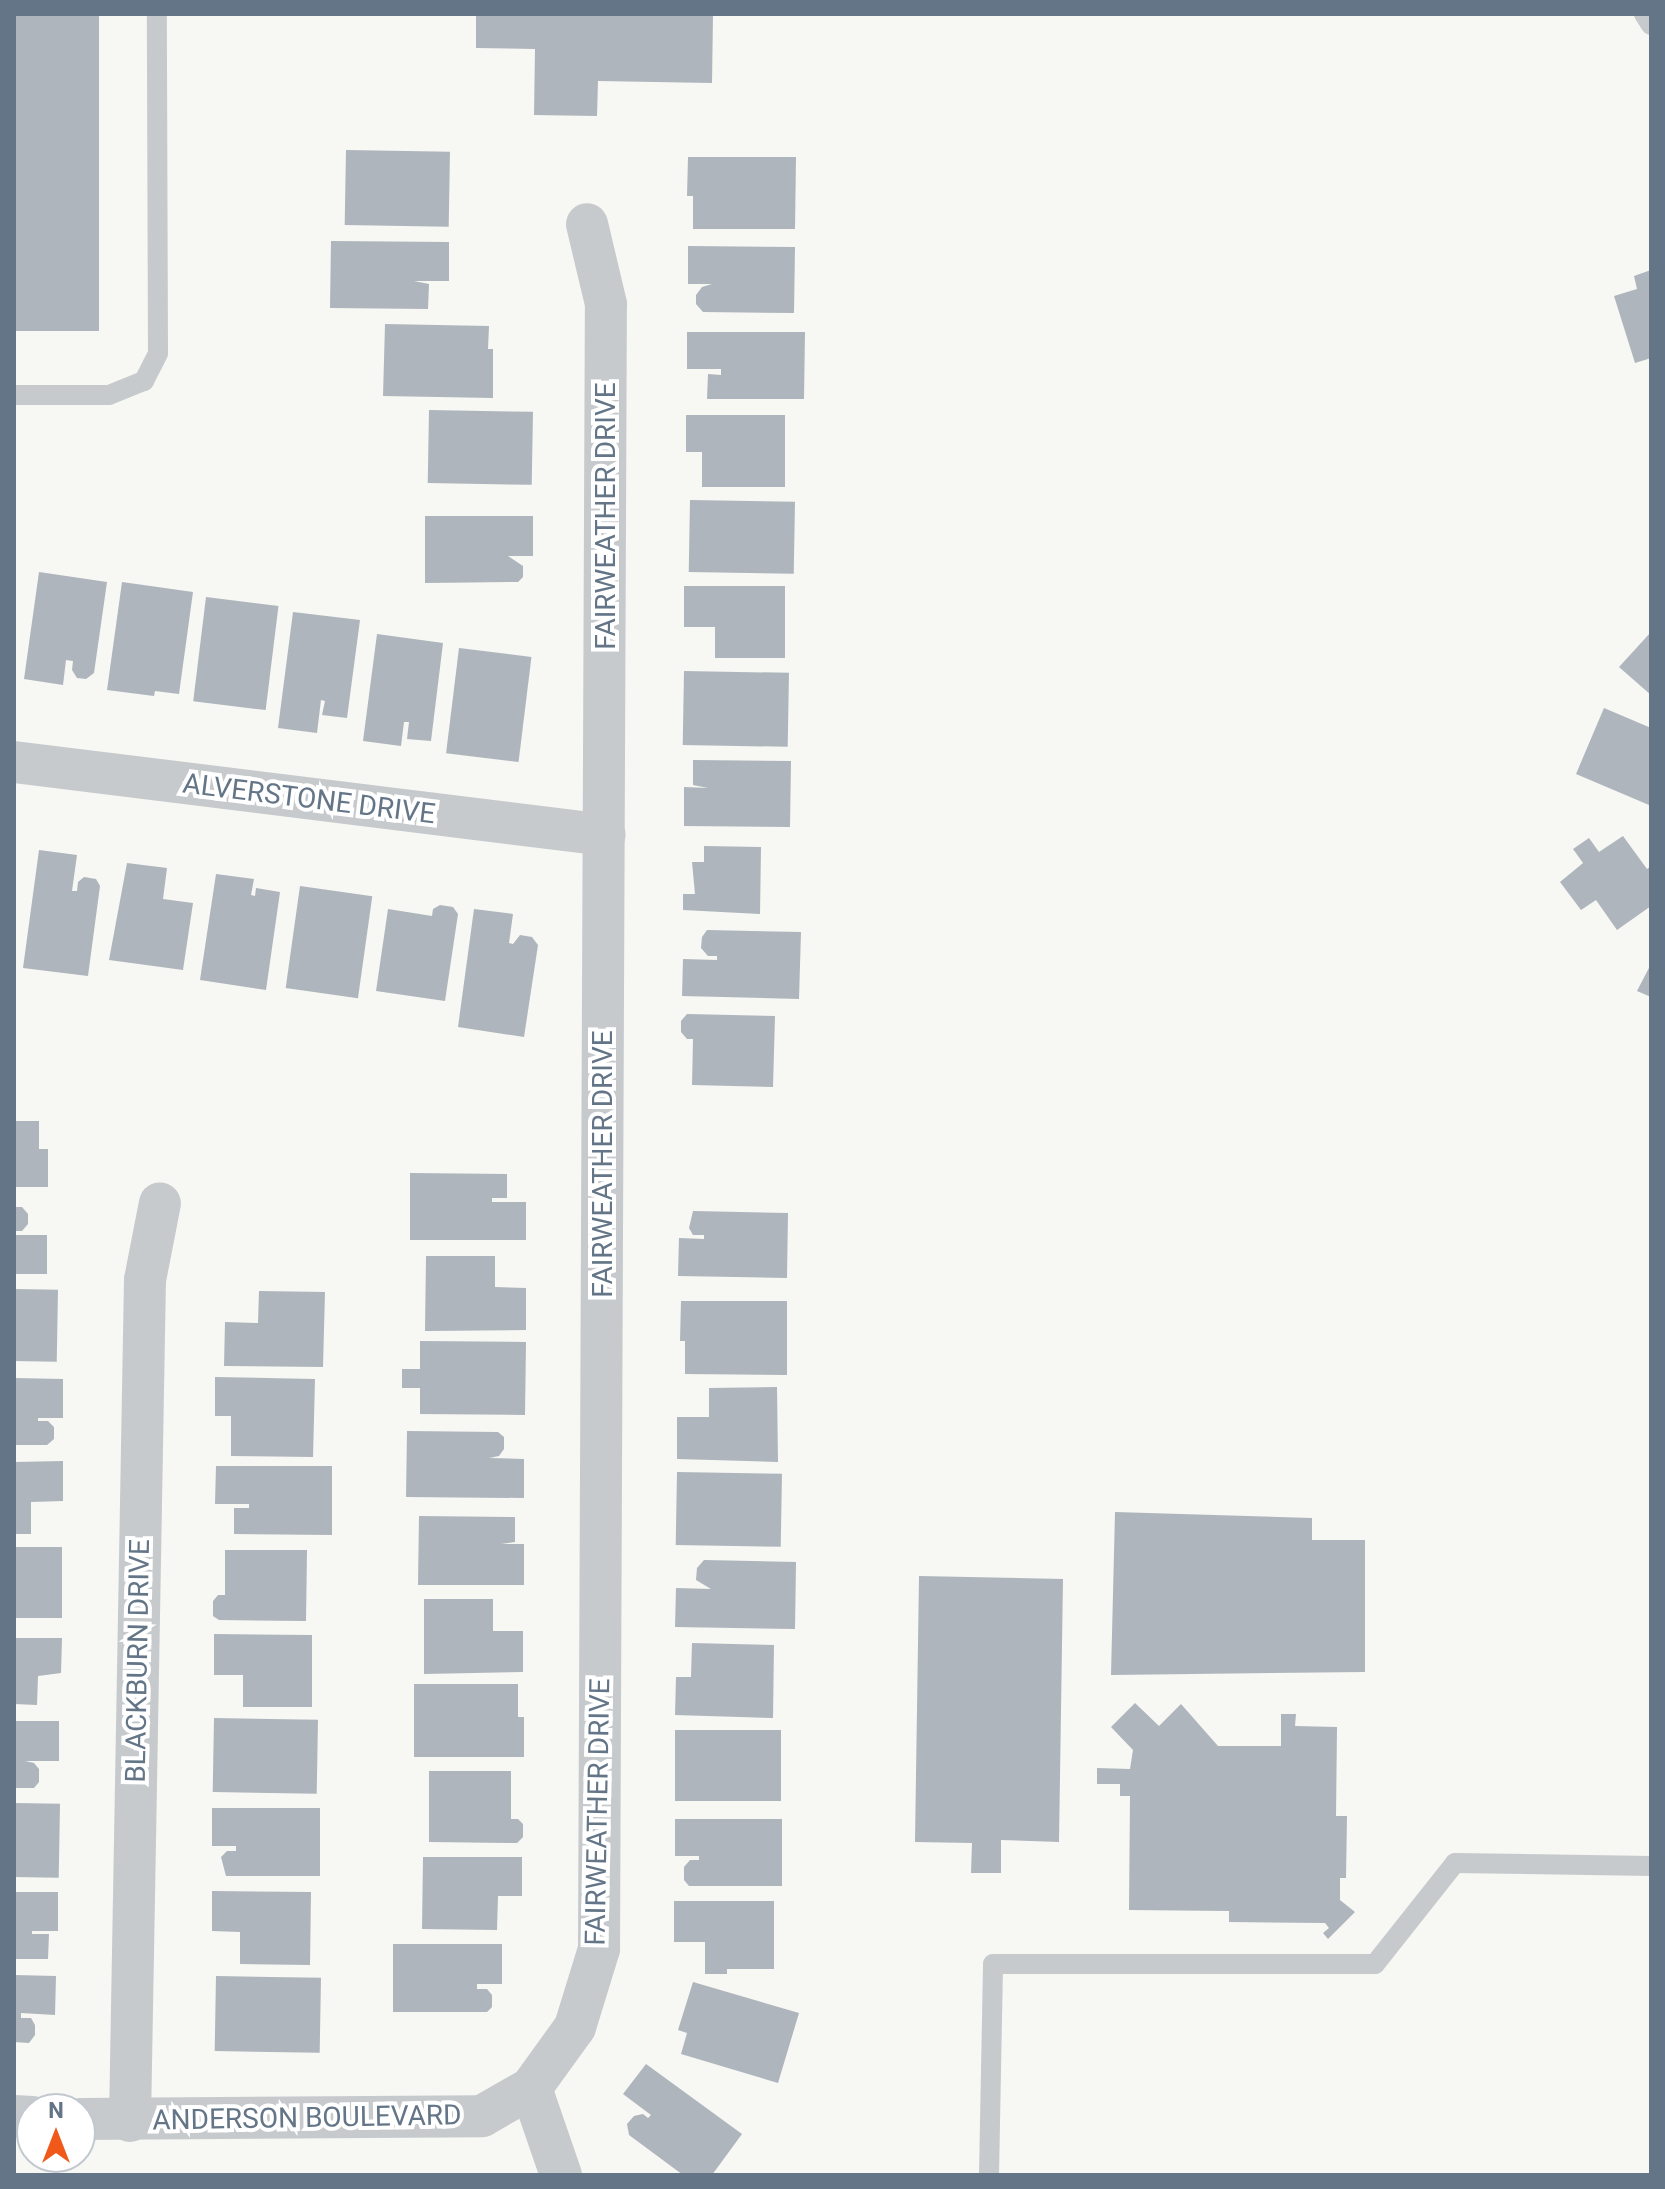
<!DOCTYPE html>
<html>
<head>
<meta charset="utf-8">
<style>
	body { margin:0 }
	#map { position:relative; width:1665px; height:2189px; overflow:hidden; background:#f7f7f3; font-family:Roboto,sans-serif }
	div>[style] { position:absolute }
	[style*='--x'] { left:calc(var(--x)*1px); top:calc(var(--y)*1px); width:calc(var(--w)*1px); rotate:calc(var(--a)*1deg) }
	.building>* { inset:0; background:#aeb5bc; transform-origin:0 0 }
	.lane>* { height:20px; margin:-10px; padding:0 10px; transform-origin:10px; border-radius:10px; background:#c6cacd }
	.street>* { height:42px; margin:-21px; padding:0 21px; transform-origin:21px; border-radius:21px; background:#c6cacd }
	span { translate:-50% -50%; white-space:nowrap; text-align:center; line-height:1.15; -webkit-text-stroke:8px #fff; paint-order:stroke }
	.street-label { font-size:28px; color:#637587 }
	.frame { position:absolute; inset:0; border:16px solid #637587; pointer-events:none }
	.north { position:absolute; left:16px; top:2093px; width:80px; height:80px; box-sizing:border-box; background:#fff; border:2px solid #c1c8cf; border-radius:50%; rotate:0deg; font-size:22px; font-weight:700; line-height:32px; text-align:center; color:#637587 }
	.north::after { content:''; display:block; margin:auto; width:28px; height:36px; background:#f0591a; clip-path:polygon(50% 0,100% 100%,50% 72%,0 100%) }
</style>
</head>
<body>
<div id="map">
	<div class="building">
		<div style="left:14px;top:14px;width:85px;height:317px"></div>
		<div style="clip-path:polygon(476px 14px,713px 14px,712px 83px,598px 81px,597px 116px,534px 115px,535px 49px,476px 48px)"></div>
		<div style="left:346px;top:150px;width:104px;height:75px;rotate:1deg"></div>
		<div style="clip-path:polygon(688px 157px,796px 157px,795px 229px,693px 229px,693px 196px,687px 196px)"></div>
		<div style="clip-path:polygon(331px 241px,449px 242px,449px 281px,414px 281px,429px 284px,428px 309px,330px 308px)"></div>
		<div style="clip-path:polygon(688px 246px,795px 247px,794px 313px,703px 312px,696px 304px,696px 295px,702px 287px,712px 284px,688px 284px)"></div>
		<div style="clip-path:polygon(1651px 270px,1651px 358px,1635px 363px,1614px 296px,1637px 289px,1634px 276px)"></div>
		<div style="clip-path:polygon(385px 324px,489px 326px,488px 349px,493px 349px,493px 398px,383px 396px)"></div>
		<div style="clip-path:polygon(687px 332px,805px 332px,804px 399px,707px 399px,708px 374px,721px 375px,721px 369px,687px 369px)"></div>
		<div style="left:429px;top:410px;width:104px;height:73px;rotate:1deg"></div>
		<div style="clip-path:polygon(686px 415px,785px 415px,785px 487px,702px 487px,702px 452px,686px 452px)"></div>
		<div style="left:690px;top:500px;width:105px;height:72px;rotate:1deg"></div>
		<div style="clip-path:polygon(425px 516px,533px 516px,533px 556px,508px 556px,523px 566px,523px 577px,518px 582px,425px 583px)"></div>
		<div style="clip-path:polygon(39px 572px,107px 582px,94px 673px,86px 679px,77px 678px,72px 670px,73px 661px,66px 660px,63px 685px,24px 679px)"></div>
		<div style="clip-path:polygon(122px 582px,193px 592px,179px 694px,155px 691px,154px 696px,107px 690px)"></div>
		<div style="clip-path:polygon(684px 586px,785px 586px,785px 658px,715px 658px,715px 627px,684px 627px)"></div>
		<div style="left:206px;top:597px;width:73px;height:105px;rotate:7deg"></div>
		<div style="clip-path:polygon(293px 612px,360px 620px,347px 718px,322px 715px,325px 701px,321px 700px,317px 733px,278px 728px)"></div>
		<div style="clip-path:polygon(1651px 632px,1651px 695px,1619px 667px)"></div>
		<div style="clip-path:polygon(377px 634px,443px 643px,431px 741px,407px 739px,409px 722px,404px 722px,401px 746px,363px 741px)"></div>
		<div style="left:459px;top:648px;width:73px;height:106px;rotate:7deg"></div>
		<div style="left:684px;top:671px;width:105px;height:74px;rotate:1deg"></div>
		<div style="clip-path:polygon(1604px 708px,1651px 728px,1649px 805px,1576px 774px)"></div>
		<div style="clip-path:polygon(693px 760px,791px 761px,790px 827px,684px 826px,684px 787px,708px 788px,693px 785px)"></div>
		<div style="clip-path:polygon(1623px 836px,1647px 869px,1651px 866px,1651px 906px,1617px 930px,1596px 900px,1581px 910px,1560px 882px,1583px 863px,1573px 849px,1589px 838px,1599px 852px)"></div>
		<div style="clip-path:polygon(704px 846px,761px 847px,760px 914px,683px 910px,683px 894px,695px 894px,692px 862px,704px 862px)"></div>
		<div style="clip-path:polygon(39px 850px,77px 855px,72px 891px,77px 891px,78px 882px,84px 877px,96px 879px,100px 886px,88px 976px,23px 968px)"></div>
		<div style="clip-path:polygon(127px 863px,167px 868px,163px 899px,193px 903px,183px 970px,109px 960px)"></div>
		<div style="clip-path:polygon(216px 874px,254px 879px,251px 895px,255px 896px,256px 888px,280px 892px,266px 990px,200px 980px)"></div>
		<div style="left:300px;top:886px;width:73px;height:103px;rotate:8deg"></div>
		<div style="clip-path:polygon(440px 905px,453px 907px,458px 914px,445px 1001px,376px 991px,388px 909px,432px 916px,433px 909px)"></div>
		<div style="clip-path:polygon(474px 909px,513px 914px,509px 943px,513px 944px,520px 935px,532px 937px,538px 945px,524px 1037px,458px 1027px)"></div>
		<div style="clip-path:polygon(707px 930px,801px 932px,799px 999px,682px 996px,683px 959px,717px 960px,717px 956px,708px 956px,701px 948px,702px 937px)"></div>
		<div style="clip-path:polygon(1651px 964px,1651px 997px,1637px 991px)"></div>
		<div style="clip-path:polygon(687px 1014px,775px 1016px,773px 1087px,692px 1085px,693px 1039px,687px 1039px,681px 1032px,681px 1021px)"></div>
		<div style="clip-path:polygon(14px 1121px,39px 1121px,39px 1149px,48px 1149px,48px 1187px,14px 1187px)"></div>
		<div style="clip-path:polygon(410px 1173px,507px 1174px,507px 1198px,492px 1198px,492px 1202px,526px 1202px,526px 1240px,410px 1240px)"></div>
		<div style="clip-path:polygon(14px 1207px,22px 1207px,28px 1214px,28px 1224px,22px 1231px,14px 1231px)"></div>
		<div style="clip-path:polygon(693px 1211px,788px 1213px,787px 1278px,678px 1276px,679px 1238px,704px 1239px,704px 1235px,693px 1235px,689px 1228px)"></div>
		<div style="left:14px;top:1235px;width:33px;height:39px"></div>
		<div style="clip-path:polygon(426px 1256px,495px 1256px,495px 1287px,526px 1288px,526px 1330px,425px 1331px)"></div>
		<div style="left:14px;top:1289px;width:44px;height:72px;rotate:1deg"></div>
		<div style="clip-path:polygon(259px 1291px,325px 1292px,323px 1367px,224px 1366px,225px 1322px,258px 1323px)"></div>
		<div style="clip-path:polygon(681px 1301px,787px 1301px,787px 1375px,685px 1374px,685px 1341px,680px 1341px)"></div>
		<div style="clip-path:polygon(420px 1341px,526px 1342px,525px 1415px,420px 1414px,420px 1388px,402px 1388px,402px 1369px,420px 1369px)"></div>
		<div style="clip-path:polygon(215px 1377px,315px 1379px,313px 1457px,231px 1456px,231px 1416px,215px 1416px)"></div>
		<div style="clip-path:polygon(14px 1378px,63px 1379px,63px 1418px,38px 1418px,38px 1421px,48px 1421px,54px 1427px,54px 1439px,47px 1445px,14px 1445px)"></div>
		<div style="clip-path:polygon(777px 1387px,778px 1462px,677px 1459px,677px 1417px,709px 1417px,709px 1388px)"></div>
		<div style="clip-path:polygon(407px 1431px,498px 1432px,504px 1437px,504px 1449px,499px 1456px,489px 1458px,524px 1459px,524px 1498px,406px 1497px)"></div>
		<div style="clip-path:polygon(63px 1461px,63px 1501px,31px 1502px,31px 1534px,14px 1534px,14px 1462px)"></div>
		<div style="clip-path:polygon(216px 1466px,332px 1466px,332px 1535px,234px 1534px,234px 1508px,249px 1508px,249px 1504px,215px 1504px)"></div>
		<div style="left:677px;top:1472px;width:105px;height:73px;rotate:1deg"></div>
		<div style="clip-path:polygon(1115px 1512px,1312px 1518px,1312px 1540px,1365px 1540px,1365px 1672px,1111px 1675px)"></div>
		<div style="clip-path:polygon(419px 1516px,515px 1517px,515px 1542px,501px 1544px,524px 1544px,524px 1585px,418px 1585px)"></div>
		<div style="left:14px;top:1547px;width:48px;height:71px"></div>
		<div style="clip-path:polygon(225px 1550px,307px 1550px,306px 1621px,219px 1620px,213px 1616px,213px 1601px,218px 1595px,225px 1595px)"></div>
		<div style="clip-path:polygon(704px 1560px,796px 1562px,795px 1629px,675px 1627px,676px 1588px,711px 1589px,696px 1580px,697px 1568px)"></div>
		<div style="clip-path:polygon(919px 1576px,1063px 1579px,1059px 1842px,1001px 1840px,1001px 1873px,971px 1873px,972px 1843px,915px 1842px)"></div>
		<div style="clip-path:polygon(424px 1599px,493px 1599px,493px 1631px,523px 1631px,523px 1672px,424px 1674px)"></div>
		<div style="clip-path:polygon(214px 1634px,312px 1635px,312px 1707px,243px 1707px,243px 1675px,214px 1675px)"></div>
		<div style="clip-path:polygon(14px 1638px,62px 1638px,61px 1673px,38px 1676px,37px 1705px,14px 1704px)"></div>
		<div style="clip-path:polygon(692px 1643px,774px 1645px,773px 1718px,675px 1715px,676px 1677px,691px 1677px)"></div>
		<div style="clip-path:polygon(414px 1684px,518px 1684px,518px 1717px,524px 1717px,524px 1757px,414px 1757px)"></div>
		<div style="clip-path:polygon(1135px 1703px,1159px 1726px,1181px 1704px,1218px 1746px,1281px 1746px,1281px 1714px,1296px 1714px,1295px 1726px,1337px 1727px,1336px 1816px,1347px 1816px,1346px 1878px,1340px 1878px,1340px 1900px,1355px 1912px,1328px 1939px,1323px 1933px,1329px 1928px,1325px 1923px,1229px 1922px,1229px 1911px,1129px 1910px,1130px 1796px,1120px 1796px,1120px 1784px,1097px 1784px,1097px 1768px,1130px 1769px,1133px 1750px,1111px 1727px)"></div>
		<div style="left:214px;top:1718px;width:104px;height:74px;rotate:1deg"></div>
		<div style="clip-path:polygon(14px 1721px,59px 1721px,59px 1761px,25px 1761px,34px 1763px,39px 1769px,39px 1782px,34px 1788px,14px 1788px)"></div>
		<div style="left:675px;top:1730px;width:106px;height:71px"></div>
		<div style="clip-path:polygon(429px 1771px,511px 1771px,511px 1819px,518px 1819px,523px 1824px,523px 1837px,517px 1843px,429px 1842px)"></div>
		<div style="left:14px;top:1803px;width:46px;height:74px;rotate:1deg"></div>
		<div style="clip-path:polygon(212px 1808px,320px 1808px,320px 1876px,226px 1876px,221px 1857px,227px 1851px,236px 1851px,236px 1846px,212px 1846px)"></div>
		<div style="clip-path:polygon(675px 1819px,782px 1819px,782px 1886px,689px 1886px,684px 1880px,684px 1867px,690px 1860px,699px 1860px,699px 1856px,675px 1856px)"></div>
		<div style="clip-path:polygon(423px 1857px,522px 1857px,522px 1896px,498px 1896px,497px 1930px,422px 1929px)"></div>
		<div style="clip-path:polygon(212px 1891px,311px 1892px,310px 1965px,240px 1964px,240px 1932px,212px 1931px)"></div>
		<div style="clip-path:polygon(14px 1892px,58px 1892px,58px 1931px,32px 1931px,32px 1934px,49px 1934px,48px 1959px,14px 1959px)"></div>
		<div style="clip-path:polygon(674px 1901px,774px 1901px,774px 1969px,727px 1969px,727px 1974px,705px 1974px,705px 1942px,674px 1942px)"></div>
		<div style="clip-path:polygon(393px 1944px,502px 1944px,502px 1984px,477px 1984px,477px 1989px,487px 1989px,492px 1995px,492px 2007px,487px 2012px,393px 2012px)"></div>
		<div style="clip-path:polygon(14px 1975px,56px 1976px,55px 2015px,21px 2013px,21px 2018px,31px 2018px,35px 2025px,35px 2035px,29px 2043px,14px 2042px)"></div>
		<div style="left:216px;top:1976px;width:105px;height:75px;rotate:1deg"></div>
		<div style="clip-path:polygon(693px 1982px,799px 2013px,778px 2083px,681px 2054px,687px 2033px,678px 2030px)"></div>
		<div style="clip-path:polygon(646px 2064px,742px 2134px,712px 2175px,683px 2175px,629px 2135px,627px 2124px,634px 2116px,643px 2114px,648px 2118px,651px 2115px,623px 2094px)"></div>
	</div>
	<div class="lane">
		<div style="--x:1644;--y:14;--w:13;--a:58"></div>
		<div style="--x:14;--y:395;--w:95;--a:0"></div>
		<div style="--x:109;--y:395;--w:38;--a:-22"></div>
		<div style="--x:144;--y:381;--w:31;--a:-63"></div>
		<div style="--x:158;--y:353;--w:339;--a:-90.2"></div>
		<div style="--x:989;--y:2175;--w:211;--a:-88.9"></div>
		<div style="--x:993;--y:1964;--w:382;--a:0"></div>
		<div style="--x:1375;--y:1964;--w:129;--a:-51.6"></div>
		<div style="--x:1455;--y:1863;--w:196;--a:0.9"></div>
	</div>
	<div class="street">
		<div style="--x:14;--y:762;--w:595;--a:7.04"></div>
		<div style="--x:531;--y:2088;--w:92;--a:71"></div>
		<div style="--x:14;--y:2116;--w:18;--a:3"></div>
		<div style="--x:80;--y:2119;--w:402;--a:-0.4"></div>
		<div style="--x:482;--y:2116;--w:56;--a:-29.7"></div>
		<div style="--x:531;--y:2088;--w:75;--a:-54.2"></div>
		<div style="--x:575;--y:2027;--w:82;--a:-72.9"></div>
		<div style="--x:599;--y:1949;--w:1645;--a:-89.76"></div>
		<div style="--x:606;--y:304;--w:82;--a:-103.4"></div>
		<div style="--x:130;--y:2121;--w:841;--a:-88.98"></div>
		<div style="--x:145;--y:1280;--w:78;--a:-79"></div>
	</div>
	<div class="street-label">
		<span style="left:606px;top:516px;rotate:-90deg">FAIRWEATHER DRIVE</span>
		<span style="left:309px;top:799px;rotate:7deg">ALVERSTONE DRIVE</span>
		<span style="left:603px;top:1164px;rotate:-90deg">FAIRWEATHER DRIVE</span>
		<span style="left:138px;top:1661px;rotate:-89deg">BLACKBURN DRIVE</span>
		<span style="left:598px;top:1812px;rotate:-89deg">FAIRWEATHER DRIVE</span>
		<span style="left:307px;top:2118px;rotate:-1deg">ANDERSON BOULEVARD</span>
	</div>
	<div class="frame"></div>
	<div class="north">N</div>
</div>
</body>
</html>
